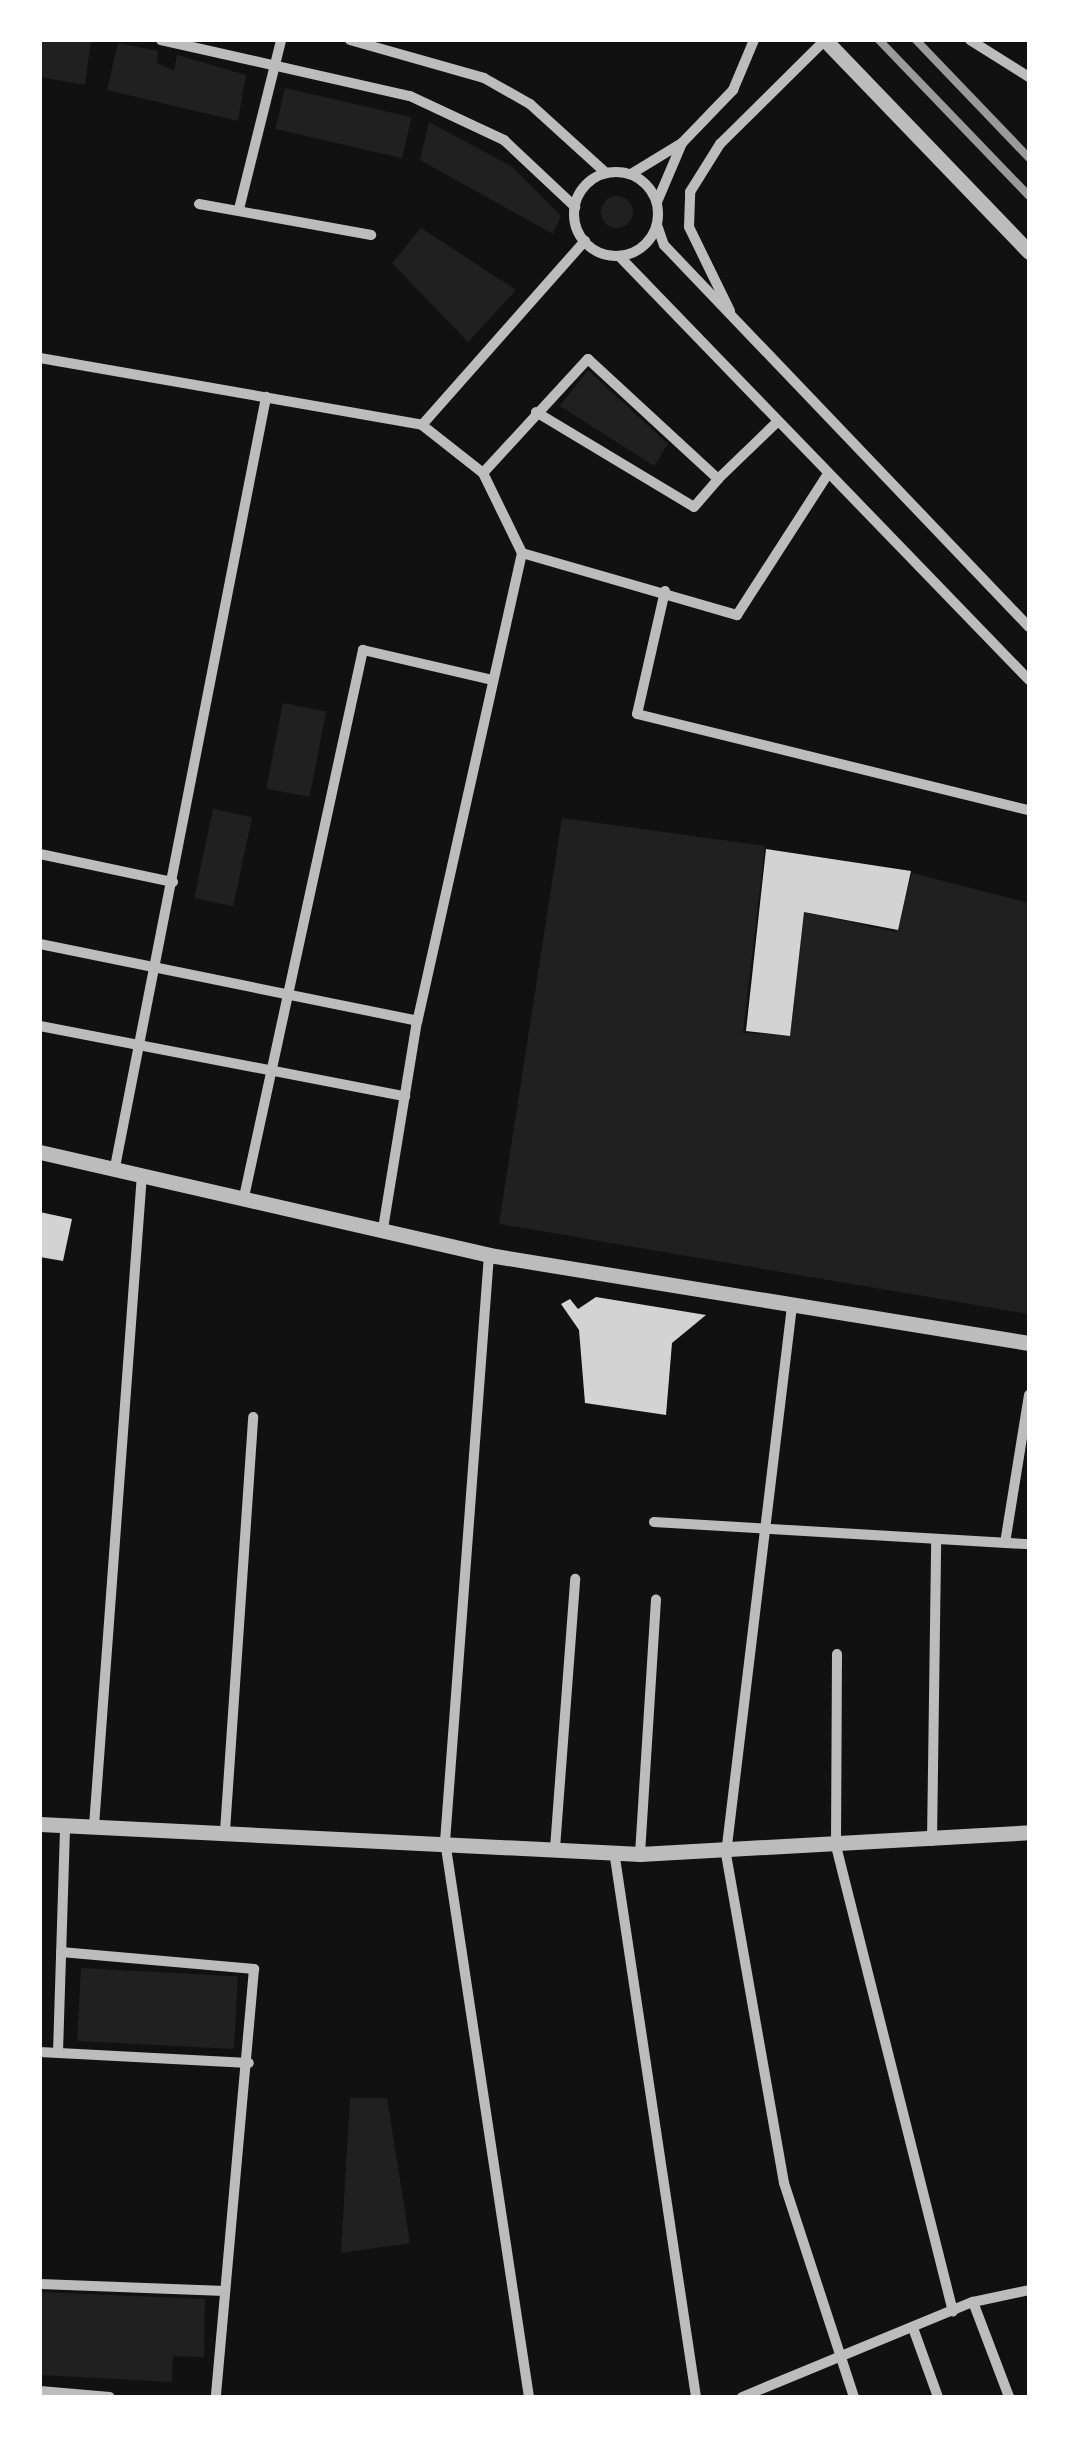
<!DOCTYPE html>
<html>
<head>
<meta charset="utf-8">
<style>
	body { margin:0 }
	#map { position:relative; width:1069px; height:2437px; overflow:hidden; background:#111; font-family:"Source Sans 3",sans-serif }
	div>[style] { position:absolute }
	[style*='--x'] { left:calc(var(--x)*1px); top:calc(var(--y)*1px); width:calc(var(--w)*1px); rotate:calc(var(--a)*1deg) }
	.green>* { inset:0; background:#202020; transform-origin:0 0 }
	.round { border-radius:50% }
	.building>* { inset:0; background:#d3d3d3 }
	.minor>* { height:10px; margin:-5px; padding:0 5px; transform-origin:5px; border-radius:5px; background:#bcbcbc }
	.minor>.ring { margin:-5px; padding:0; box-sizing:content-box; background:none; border:10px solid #bcbcbc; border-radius:50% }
	.tertiary>* { height:15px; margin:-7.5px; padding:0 7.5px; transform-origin:7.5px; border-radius:7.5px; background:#bcbcbc }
	.rail>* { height:8px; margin:-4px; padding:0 4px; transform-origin:4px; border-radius:4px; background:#9a9a9a }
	span { translate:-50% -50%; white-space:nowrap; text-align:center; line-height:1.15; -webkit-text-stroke:9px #fff; paint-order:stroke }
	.frame { position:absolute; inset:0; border:42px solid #fff; pointer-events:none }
</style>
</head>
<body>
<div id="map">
	<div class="green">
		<div style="clip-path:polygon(40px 40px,91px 40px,85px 85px,40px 77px)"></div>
		<div style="clip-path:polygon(118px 43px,158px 51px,157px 63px,174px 71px,177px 55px,246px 75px,238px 121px,107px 90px)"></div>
		<div style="left:285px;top:88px;width:130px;height:42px;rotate:13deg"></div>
		<div style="clip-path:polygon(429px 122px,511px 166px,561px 216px,553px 234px,420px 160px)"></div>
		<div class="round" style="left:601px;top:196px;width:32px;height:32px"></div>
		<div style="clip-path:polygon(421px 228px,516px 290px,468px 342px,392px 263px)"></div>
		<div style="clip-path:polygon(588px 370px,668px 444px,654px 466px,560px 406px)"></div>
		<div style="left:283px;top:703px;width:44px;height:87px;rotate:11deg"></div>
		<div style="left:213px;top:809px;width:40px;height:91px;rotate:12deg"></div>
		<div style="clip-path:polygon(562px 818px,765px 846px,743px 1033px,790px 1035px,804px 912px,896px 932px,912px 873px,1029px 903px,1029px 1314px,499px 1224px)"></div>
		<div style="left:81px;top:1968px;width:157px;height:73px;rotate:3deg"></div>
		<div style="clip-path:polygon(350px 2098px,387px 2098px,410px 2243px,341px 2253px)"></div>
		<div style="clip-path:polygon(40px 2292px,205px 2299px,204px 2357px,173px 2356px,172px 2382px,40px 2375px)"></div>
	</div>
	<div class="building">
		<div style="clip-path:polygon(766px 849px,911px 871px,898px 930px,804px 912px,790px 1036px,746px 1031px)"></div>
		<div style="clip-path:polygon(40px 1212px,72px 1219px,63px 1261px,40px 1257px)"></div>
		<div style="clip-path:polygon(596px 1297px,706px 1315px,672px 1343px,666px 1415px,585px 1403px,579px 1330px,561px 1304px,570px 1299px,578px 1309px)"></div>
	</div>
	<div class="minor">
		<div style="--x:161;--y:40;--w:255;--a:12.7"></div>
		<div style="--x:410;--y:96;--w:104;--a:25.1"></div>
		<div style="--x:504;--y:140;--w:98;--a:43.3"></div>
		<div style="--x:350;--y:40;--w:139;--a:15.8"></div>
		<div style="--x:484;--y:78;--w:53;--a:29.5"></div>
		<div style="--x:530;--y:104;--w:103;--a:42.2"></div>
		<div style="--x:970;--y:40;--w:70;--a:32.1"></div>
		<div class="ring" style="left:574px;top:172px;width:74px;height:74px"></div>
		<div style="--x:631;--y:174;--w:60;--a:-31.3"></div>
		<div style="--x:682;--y:143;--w:74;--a:-46.1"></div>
		<div style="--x:733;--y:90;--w:54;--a:-67.2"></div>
		<div style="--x:657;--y:202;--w:64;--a:-67"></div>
		<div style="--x:199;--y:204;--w:175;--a:10.2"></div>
		<div style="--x:239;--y:209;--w:174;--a:-76"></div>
		<div style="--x:657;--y:225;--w:21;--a:71"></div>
		<div style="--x:664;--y:245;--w:528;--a:46.3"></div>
		<div style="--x:619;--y:256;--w:590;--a:45.96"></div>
		<div style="--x:730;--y:311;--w:93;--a:-116"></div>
		<div style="--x:689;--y:227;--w:35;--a:-88"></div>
		<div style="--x:690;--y:192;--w:57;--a:-58"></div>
		<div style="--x:720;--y:144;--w:148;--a:-44.7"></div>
		<div style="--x:40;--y:358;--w:388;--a:9.9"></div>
		<div style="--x:422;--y:425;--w:78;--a:38.2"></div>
		<div style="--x:483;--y:473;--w:89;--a:64"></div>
		<div style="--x:522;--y:553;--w:480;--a:102.6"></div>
		<div style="--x:417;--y:1021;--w:211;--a:99.3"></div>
		<div style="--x:536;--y:412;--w:184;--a:31"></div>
		<div style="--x:694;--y:507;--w:37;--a:-49"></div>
		<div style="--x:422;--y:425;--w:246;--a:-48.5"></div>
		<div style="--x:483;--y:473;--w:155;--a:-47.4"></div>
		<div style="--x:588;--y:359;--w:177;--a:42.7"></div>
		<div style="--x:718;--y:479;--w:82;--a:-44"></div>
		<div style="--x:522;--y:553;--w:224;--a:16.1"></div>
		<div style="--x:737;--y:615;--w:168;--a:-57.2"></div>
		<div style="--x:665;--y:591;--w:126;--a:102.8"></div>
		<div style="--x:637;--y:714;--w:404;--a:13.8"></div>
		<div style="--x:40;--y:854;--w:136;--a:11.9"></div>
		<div style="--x:40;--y:944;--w:385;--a:11.5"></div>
		<div style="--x:40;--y:1026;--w:372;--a:10.9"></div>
		<div style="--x:115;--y:1167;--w:785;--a:-78.9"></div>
		<div style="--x:244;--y:1197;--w:560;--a:-77.73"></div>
		<div style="--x:363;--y:650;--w:129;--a:13"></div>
		<div style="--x:489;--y:1255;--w:588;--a:94.29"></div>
		<div style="--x:445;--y:1841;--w:562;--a:81.41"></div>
		<div style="--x:792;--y:1306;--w:552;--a:96.87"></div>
		<div style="--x:726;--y:1854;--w:334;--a:80"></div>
		<div style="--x:784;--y:2183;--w:225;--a:71.9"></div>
		<div style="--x:654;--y:1522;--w:376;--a:3.4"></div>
		<div style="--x:1005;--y:1543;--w:150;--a:-80.8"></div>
		<div style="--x:837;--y:1654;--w:192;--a:90.3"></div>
		<div style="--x:836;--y:1846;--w:480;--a:75.9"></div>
		<div style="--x:94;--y:1826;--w:654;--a:-85.79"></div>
		<div style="--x:225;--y:1831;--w:415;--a:-86.1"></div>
		<div style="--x:932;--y:1841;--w:302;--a:-89.2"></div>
		<div style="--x:555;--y:1848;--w:270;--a:-85.7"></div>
		<div style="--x:614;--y:1851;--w:552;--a:81.46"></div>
		<div style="--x:640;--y:1854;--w:255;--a:-86.4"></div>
		<div style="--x:61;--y:1952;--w:194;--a:5"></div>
		<div style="--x:254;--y:1969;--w:430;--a:95.1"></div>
		<div style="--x:40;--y:2052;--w:209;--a:3"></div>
		<div style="--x:58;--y:2052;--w:228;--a:-88.2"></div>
		<div style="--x:40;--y:2284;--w:185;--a:2.2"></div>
		<div style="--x:973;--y:2302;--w:102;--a:69.2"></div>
		<div style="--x:913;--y:2328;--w:73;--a:70.1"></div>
		<div style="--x:40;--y:2391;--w:70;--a:4.9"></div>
		<div style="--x:742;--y:2397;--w:250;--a:-22.4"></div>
		<div style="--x:973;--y:2302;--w:57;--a:-12.1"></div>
	</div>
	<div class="tertiary">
		<div style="--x:825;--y:40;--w:294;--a:46.1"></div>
		<div style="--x:40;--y:1152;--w:461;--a:12.9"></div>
		<div style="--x:489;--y:1255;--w:547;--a:9.26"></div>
		<div style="--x:40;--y:1824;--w:601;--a:2.86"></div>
		<div style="--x:640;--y:1854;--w:390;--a:-3.2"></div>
	</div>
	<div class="rail">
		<div style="--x:879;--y:40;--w:216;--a:46.1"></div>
		<div style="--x:916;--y:40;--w:163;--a:46.2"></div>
	</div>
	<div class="frame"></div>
</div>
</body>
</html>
